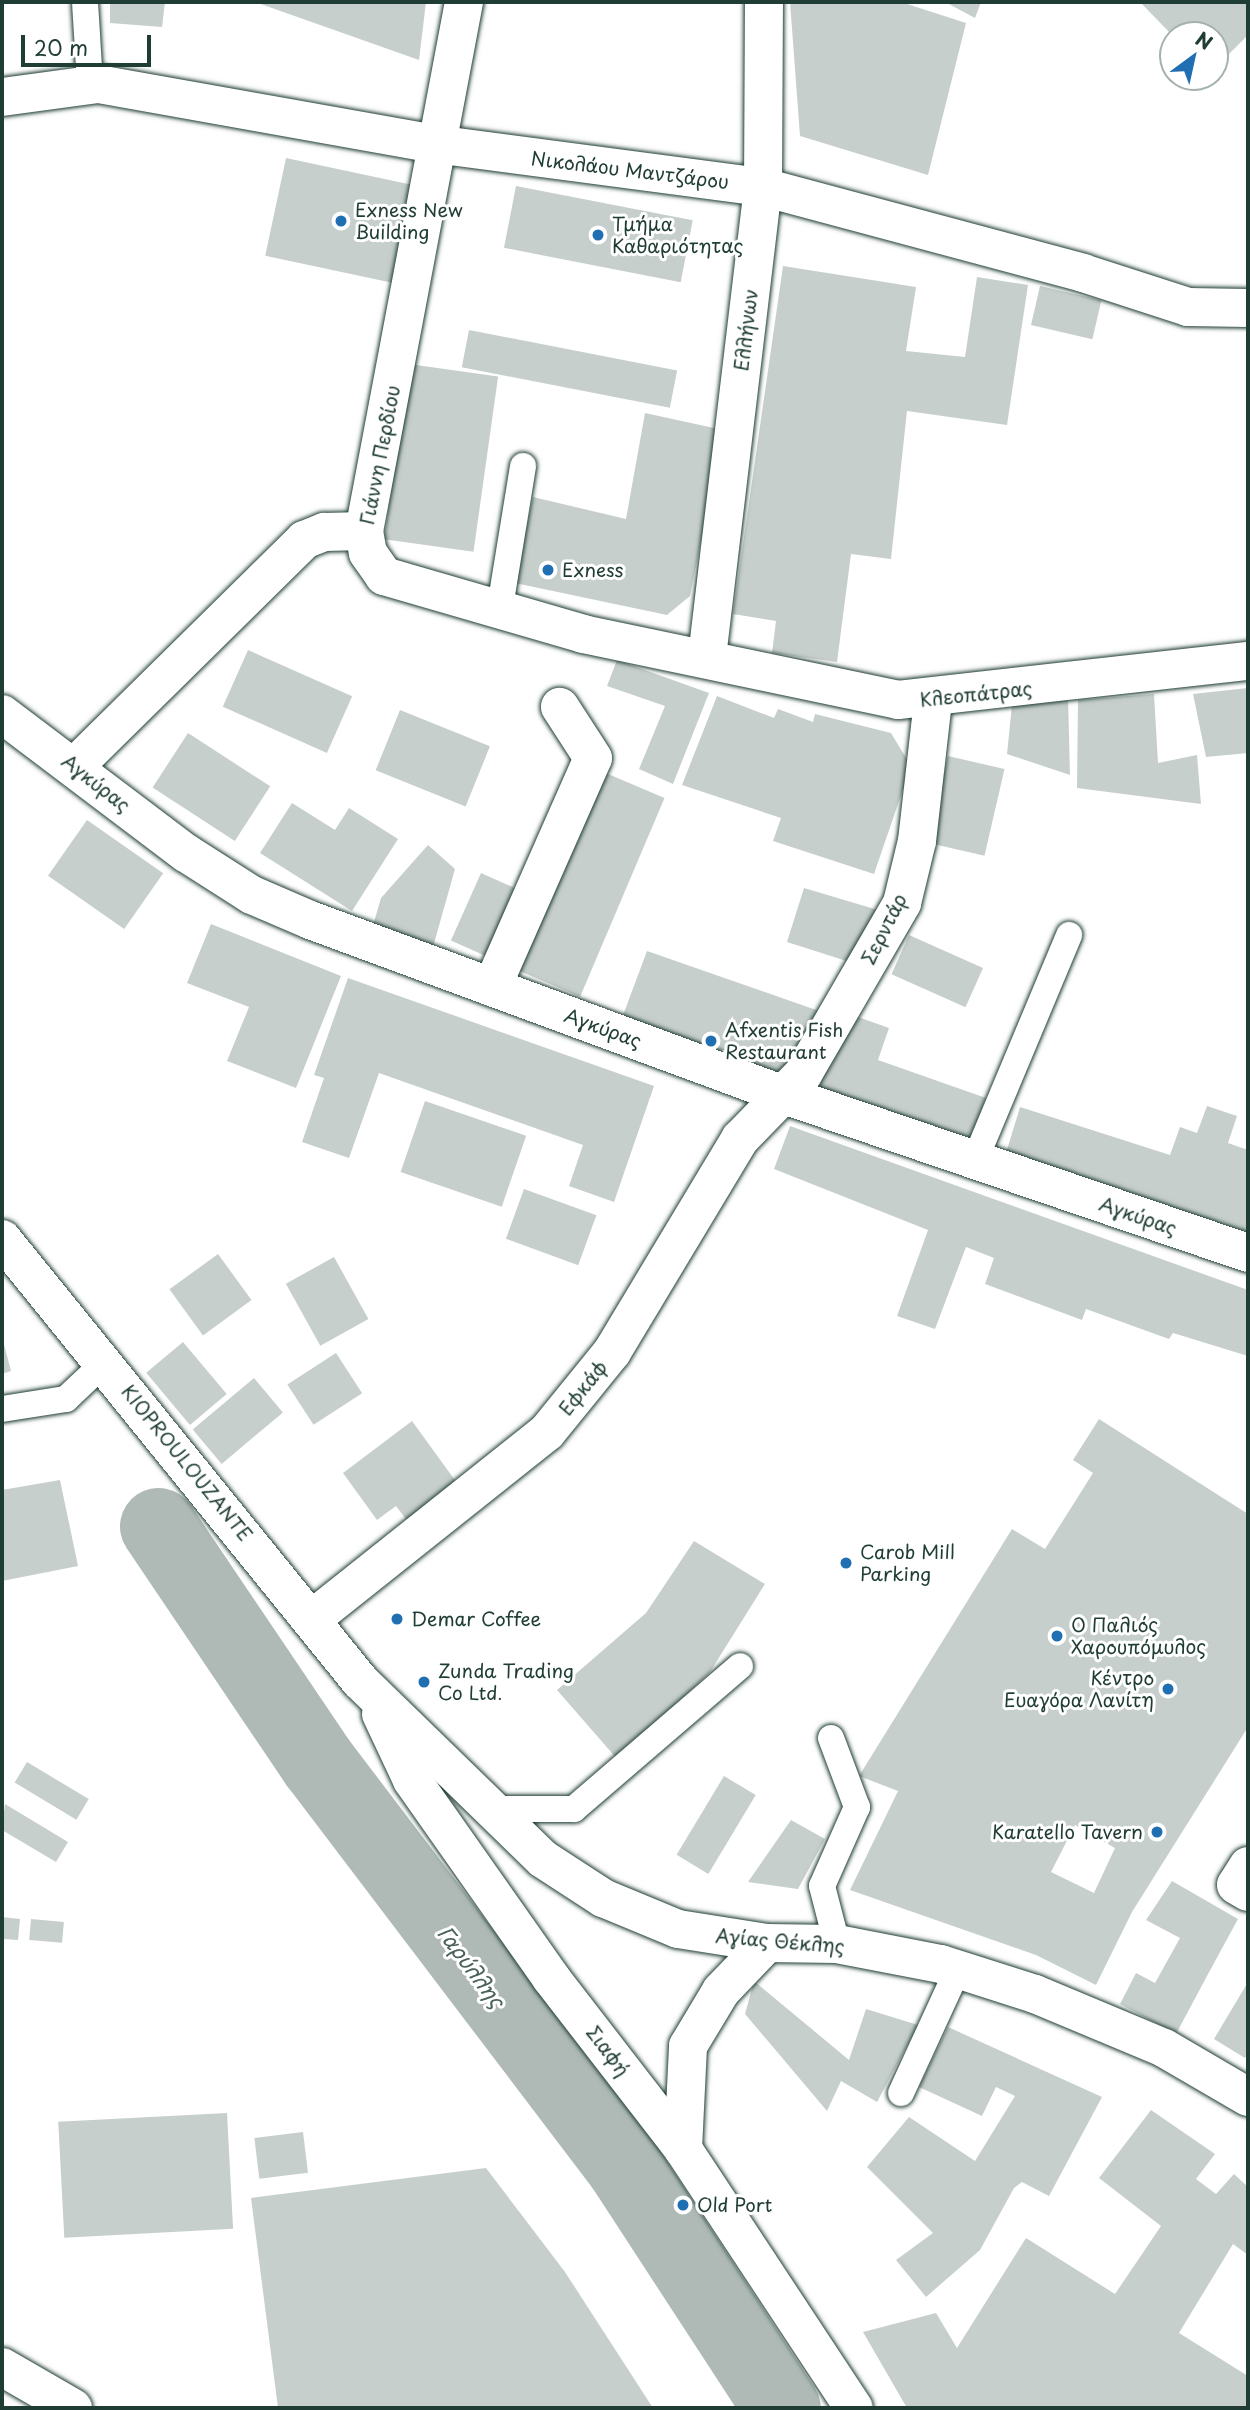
<!DOCTYPE html>
<html>
<head>
<meta charset="utf-8">
<style>
	body { margin:0 }
	#map { position:relative; width:1250px; height:2410px; overflow:hidden; background:#fff; font-family:"Playpen Sans",sans-serif }
	div>[style] { position:absolute }
	[style*='--x'] { left:calc(var(--x)*1px); top:calc(var(--y)*1px); width:calc(var(--w)*1px); rotate:calc(var(--a)*1deg) }
	.river>* { height:77px; margin:-38.5px; padding:0 38.5px; transform-origin:38.5px; border-radius:38.5px; background:#afbab7 }
	.building>* { inset:0; background:#c7cfcc; transform-origin:0 0 }
	.roads { filter:drop-shadow(0 0 2px #1f3d34) drop-shadow(0 0 2px #1f3d34) }
	.service>* { height:26px; margin:-13px; padding:0 13px; transform-origin:13px; border-radius:13px; background:#fff }
	.pedestrian>* { height:38px; margin:-19px; padding:0 19px; transform-origin:19px; border-radius:19px; background:#fff }
	.minor>* { height:38px; margin:-19px; padding:0 19px; transform-origin:19px; border-radius:19px; background:#fff }
	.tertiary>* { height:38px; margin:-19px; padding:0 19px; transform-origin:19px; border-radius:19px; background:#fff }
	.secondary>* { height:38px; margin:-19px; padding:0 19px; transform-origin:19px; border-radius:19px; background:#fff }
	.dots>* { width:19px; height:19px; translate:-50% -50%; box-sizing:border-box; border:4px solid #fff; border-radius:50% }
	span { translate:-50% -50%; white-space:nowrap; text-align:center; line-height:1.15; -webkit-text-stroke:6px #fff; paint-order:stroke }
	.street-label { font-size:19px; color:#1f3d34 }
	.poi-label { font-size:19px; color:#1f3d34 }
	.left { translate:0 -50%; text-align:left }
	.right { translate:-100% -50%; text-align:right }
	.water-label { font-size:21px; color:#4a625b; font-style:italic }
	.frame { position:absolute; inset:0; border:4px solid #1f3d34; pointer-events:none }
	.north { position:absolute; left:1159px; top:21px; width:70px; height:70px; box-sizing:border-box; background:#fff; border:2px solid #a5b1ae; border-radius:50%; rotate:33deg; font-size:19px; font-weight:700; line-height:28px; text-align:center; color:#1f3d34 }
	.north::after { content:''; display:block; margin:auto; width:24px; height:32px; background:#1f6fb2; clip-path:polygon(50% 0,100% 100%,50% 72%,0 100%) }
	.scale { position:absolute; left:21px; top:35px; width:130px; height:32px; box-sizing:border-box; border:4px solid #1f3d34; border-top:0; padding-left:9px; font-size:21px; line-height:24px; white-space:nowrap; color:#1f3d34; -webkit-text-stroke:5px #fff; paint-order:stroke }
</style>
</head>
<body>
<div id="map">
	<div class="river">
		<div style="--x:158;--y:1526;--w:286;--a:56"></div>
		<div style="--x:318;--y:1763;--w:506;--a:52.79"></div>
		<div style="--x:624;--y:2166;--w:289;--a:56.9"></div>
	</div>
	<div class="building">
		<div style="clip-path:polygon(110px 2px,165px 2px,162px 27px,110px 23px)"></div>
		<div style="clip-path:polygon(255px 2px,426px 2px,419px 60px)"></div>
		<div style="clip-path:polygon(790px 2px,901px 2px,966px 23px,928px 175px,800px 136px)"></div>
		<div style="clip-path:polygon(945px 2px,981px 2px,975px 18px)"></div>
		<div style="clip-path:polygon(1140px 2px,1248px 2px,1248px 35px,1215px 68px,1215px 35px,1172px 35px)"></div>
		<div style="left:286px;top:158px;width:132px;height:100px;rotate:12deg"></div>
		<div style="left:516px;top:186px;width:180px;height:63px;rotate:11deg"></div>
		<div style="clip-path:polygon(783px 266px,916px 287px,906px 351px,965px 357px,977px 277px,1028px 285px,1007px 425px,907px 411px,891px 559px,851px 554px,837px 662px,772px 653px,776px 621px,733px 614px)"></div>
		<div style="left:1040px;top:286px;width:63px;height:40px;rotate:13deg"></div>
		<div style="left:469px;top:330px;width:212px;height:38px;rotate:11deg"></div>
		<div style="left:409px;top:364px;width:90px;height:177px;rotate:8deg"></div>
		<div style="clip-path:polygon(645px 413px,723px 430px,690px 596px,667px 615px,515px 583px,533px 497px,626px 519px)"></div>
		<div style="left:248px;top:650px;width:114px;height:62px;rotate:24deg"></div>
		<div style="clip-path:polygon(617px 660px,709px 693px,673px 784px,639px 769px,665px 706px,607px 686px)"></div>
		<div style="clip-path:polygon(1248px 688px,1248px 753px,1206px 757px,1193px 694px)"></div>
		<div style="clip-path:polygon(1154px 694px,1158px 763px,1197px 755px,1201px 804px,1077px 788px,1078px 700px)"></div>
		<div style="clip-path:polygon(717px 696px,774px 718px,778px 709px,813px 722px,815px 714px,891px 733px,911px 766px,874px 874px,773px 841px,781px 818px,682px 785px)"></div>
		<div style="clip-path:polygon(1068px 696px,1070px 775px,1007px 754px,1012px 705px)"></div>
		<div style="left:400px;top:710px;width:97px;height:65px;rotate:22deg"></div>
		<div style="left:188px;top:733px;width:98px;height:65px;rotate:33deg"></div>
		<div style="left:948px;top:756px;width:58px;height:89px;rotate:13deg"></div>
		<div style="left:601px;top:771px;width:69px;height:216px;rotate:23deg"></div>
		<div style="clip-path:polygon(292px 803px,335px 830px,349px 808px,398px 839px,352px 911px,260px 853px)"></div>
		<div style="left:87px;top:820px;width:93px;height:68px;rotate:35deg"></div>
		<div style="clip-path:polygon(428px 845px,455px 869px,433px 947px,372px 929px,381px 898px)"></div>
		<div style="left:481px;top:873px;width:46px;height:74px;rotate:24deg"></div>
		<div style="clip-path:polygon(804px 888px,888px 913px,856px 964px,787px 942px)"></div>
		<div style="clip-path:polygon(211px 924px,341px 976px,296px 1088px,227px 1061px,249px 1007px,187px 983px)"></div>
		<div style="left:909px;top:935px;width:81px;height:43px;rotate:24deg"></div>
		<div style="clip-path:polygon(647px 951px,819px 1011px,797px 1065px,776px 1076px,622px 1018px)"></div>
		<div style="clip-path:polygon(348px 978px,654px 1086px,614px 1202px,569px 1186px,583px 1145px,379px 1073px,349px 1158px,302px 1142px,324px 1078px,314px 1075px)"></div>
		<div style="clip-path:polygon(858px 1017px,889px 1028px,878px 1060px,986px 1098px,971px 1140px,817px 1088px)"></div>
		<div style="left:425px;top:1101px;width:107px;height:75px;rotate:19deg"></div>
		<div style="clip-path:polygon(1207px 1106px,1237px 1116px,1228px 1143px,1248px 1150px,1248px 1246px,1003px 1163px,1020px 1107px,1170px 1155px,1180px 1127px,1197px 1133px)"></div>
		<div style="clip-path:polygon(790px 1126px,1248px 1290px,1248px 1356px,1173px 1333px,1169px 1339px,1086px 1309px,1082px 1320px,985px 1284px,994px 1258px,966px 1247px,935px 1329px,897px 1316px,928px 1230px,774px 1169px)"></div>
		<div style="left:524px;top:1189px;width:77px;height:53px;rotate:20deg"></div>
		<div style="left:218px;top:1254px;width:57px;height:60px;rotate:54deg"></div>
		<div style="left:334px;top:1257px;width:71px;height:55px;rotate:61deg"></div>
		<div style="clip-path:polygon(2px 1337px,11px 1371px,2px 1374px)"></div>
		<div style="left:183px;top:1342px;width:68px;height:48px;rotate:50deg"></div>
		<div style="left:336px;top:1353px;width:48px;height:58px;rotate:57deg"></div>
		<div style="left:254px;top:1378px;width:45px;height:80px;rotate:50deg"></div>
		<div style="clip-path:polygon(evenodd,1099px 1419px,1248px 1514px,1248px 1727px,1132px 1912px,1096px 1985px,1036px 1955px,850px 1890px,898px 1791px,859px 1776px,1012px 1529px,1045px 1549px,1093px 1473px,1073px 1460px,1099px 1419px,1075px 1825px,1115px 1848px,1094px 1893px,1051px 1872px,1075px 1825px)"></div>
		<div style="clip-path:polygon(412px 1421px,465px 1494px,415px 1531px,396px 1506px,377px 1520px,343px 1473px)"></div>
		<div style="clip-path:polygon(60px 1480px,78px 1566px,2px 1581px,2px 1490px)"></div>
		<div style="clip-path:polygon(694px 1541px,765px 1584px,710px 1672px,618px 1760px,557px 1690px,646px 1613px)"></div>
		<div style="left:27px;top:1762px;width:72px;height:24px;rotate:31deg"></div>
		<div style="left:724px;top:1776px;width:37px;height:92px;rotate:31deg"></div>
		<div style="clip-path:polygon(5px 1804px,68px 1842px,56px 1862px,2px 1830px)"></div>
		<div style="clip-path:polygon(791px 1820px,825px 1839px,798px 1889px,748px 1882px)"></div>
		<div style="clip-path:polygon(1172px 1881px,1238px 1919px,1207px 1976px,1186px 1962px,1207px 1976px,1176px 2034px,1120px 2004px,1136px 1973px,1155px 1983px,1180px 1938px,1146px 1920px)"></div>
		<div style="clip-path:polygon(2px 1917px,20px 1919px,18px 1940px,2px 1939px)"></div>
		<div style="left:31px;top:1919px;width:33px;height:21px;rotate:5deg"></div>
		<div style="clip-path:polygon(754px 1981px,849px 2060px,866px 2009px,918px 2025px,877px 2102px,841px 2081px,827px 2111px,745px 2014px)"></div>
		<div style="clip-path:polygon(1248px 1982px,1248px 2053px,1245px 2058px,1214px 2039px)"></div>
		<div style="clip-path:polygon(948px 2027px,1102px 2097px,1049px 2196px,1022px 2182px,1014px 2188px,980px 2250px,926px 2297px,896px 2260px,933px 2233px,867px 2167px,909px 2117px,975px 2161px,1015px 2096px,996px 2087px,982px 2116px,919px 2087px)"></div>
		<div style="clip-path:polygon(1151px 2110px,1215px 2154px,1196px 2179px,1216px 2194px,1234px 2174px,1248px 2187px,1248px 2255px,1233px 2244px,1179px 2333px,1248px 2376px,1248px 2408px,907px 2408px,863px 2332px,936px 2313px,957px 2348px,1026px 2238px,1115px 2294px,1161px 2226px,1099px 2178px)"></div>
		<div style="left:227px;top:2113px;width:116px;height:169px;rotate:87deg"></div>
		<div style="left:303px;top:2132px;width:41px;height:49px;rotate:83deg"></div>
		<div style="clip-path:polygon(486px 2168px,565px 2272px,653px 2408px,278px 2408px,251px 2198px)"></div>
	</div>
	<div class="roads">
		<div class="service">
			<div style="--x:85;--y:2;--w:82;--a:86.5"></div>
			<div style="--x:499;--y:613;--w:149;--a:-80.7"></div>
			<div style="--x:975;--y:1160;--w:244;--a:-67.3"></div>
			<div style="--x:2;--y:1409;--w:65;--a:-8.9"></div>
			<div style="--x:66;--y:1399;--w:54;--a:-43.5"></div>
			<div style="--x:831;--y:1738;--w:74;--a:69.4"></div>
			<div style="--x:857;--y:1807;--w:86;--a:113.9"></div>
			<div style="--x:822;--y:1886;--w:60;--a:75.5"></div>
			<div style="--x:493;--y:1809;--w:81;--a:0"></div>
			<div style="--x:574;--y:1809;--w:219;--a:-40.7"></div>
			<div style="--x:901;--y:2093;--w:136;--a:-65.3"></div>
		</div>
		<div class="pedestrian">
			<div style="--x:1083;--y:273;--w:110;--a:17.9"></div>
			<div style="--x:1188;--y:307;--w:60;--a:1"></div>
			<div style="--x:75;--y:766;--w:322;--a:-44.6"></div>
			<div style="--x:304;--y:540;--w:22;--a:-22"></div>
			<div style="--x:324;--y:532;--w:40;--a:-1.4"></div>
			<div style="--x:492;--y:987;--w:250;--a:-66.2"></div>
			<div style="--x:593;--y:758;--w:61;--a:-122.9"></div>
			<div style="--x:1248;--y:1866;--w:22;--a:122"></div>
			<div style="--x:1236;--y:1885;--w:14;--a:30"></div>
		</div>
		<div class="minor">
			<div style="--x:464;--y:2;--w:538;--a:100.7"></div>
			<div style="--x:364;--y:531;--w:22;--a:80"></div>
			<div style="--x:368;--y:553;--w:28;--a:55"></div>
			<div style="--x:384;--y:576;--w:207;--a:16.2"></div>
			<div style="--x:583;--y:634;--w:322;--a:11.8"></div>
			<div style="--x:898;--y:700;--w:352;--a:-6.4"></div>
			<div style="--x:2;--y:97;--w:97;--a:-7.7"></div>
			<div style="--x:98;--y:84;--w:349;--a:10.1"></div>
			<div style="--x:442;--y:145;--w:324;--a:7.5"></div>
			<div style="--x:763;--y:187;--w:331;--a:15"></div>
			<div style="--x:707;--y:657;--w:473;--a:-83.2"></div>
			<div style="--x:763;--y:187;--w:185;--a:-89.7"></div>
			<div style="--x:312;--y:1619;--w:300;--a:-38.5"></div>
			<div style="--x:547;--y:1432;--w:103;--a:-50.9"></div>
			<div style="--x:612;--y:1352;--w:249;--a:-59"></div>
			<div style="--x:740;--y:1139;--w:91;--a:-45.9"></div>
			<div style="--x:803;--y:1074;--w:198;--a:-59.9"></div>
			<div style="--x:902;--y:903;--w:64;--a:-76.4"></div>
			<div style="--x:917;--y:841;--w:141;--a:-83.5"></div>
			<div style="--x:2;--y:2367;--w:82;--a:30"></div>
		</div>
		<div class="tertiary">
			<div style="--x:2;--y:714;--w:231;--a:37.1"></div>
			<div style="--x:186;--y:853;--w:78;--a:32.5"></div>
			<div style="--x:252;--y:895;--w:63;--a:23.3"></div>
			<div style="--x:310;--y:920;--w:505;--a:20.26"></div>
			<div style="--x:784;--y:1095;--w:490;--a:18.8"></div>
		</div>
		<div class="secondary">
			<div style="--x:2;--y:1239;--w:569;--a:50.99"></div>
			<div style="--x:360;--y:1681;--w:255;--a:44.2"></div>
			<div style="--x:543;--y:1859;--w:72;--a:33"></div>
			<div style="--x:603;--y:1898;--w:81;--a:22.5"></div>
			<div style="--x:678;--y:1929;--w:90;--a:8.9"></div>
			<div style="--x:767;--y:1943;--w:70;--a:0.8"></div>
			<div style="--x:837;--y:1944;--w:106;--a:10.9"></div>
			<div style="--x:941;--y:1964;--w:99;--a:17.7"></div>
			<div style="--x:1035;--y:1994;--w:140;--a:22.7"></div>
			<div style="--x:1164;--y:2048;--w:97;--a:30.3"></div>
			<div style="--x:381;--y:1714;--w:73;--a:64.8"></div>
			<div style="--x:412;--y:1780;--w:242;--a:54.9"></div>
			<div style="--x:551;--y:1978;--w:216;--a:52.3"></div>
			<div style="--x:683;--y:2149;--w:310;--a:56.6"></div>
			<div style="--x:683;--y:2149;--w:103;--a:-87.2"></div>
			<div style="--x:688;--y:2046;--w:64;--a:-59"></div>
			<div style="--x:721;--y:1991;--w:66;--a:-46.2"></div>
		</div>
	</div>
	<div class="dots">
		<div style="left:341px;top:221px;background:#1f6fb2"></div>
		<div style="left:598px;top:235px;background:#1f6fb2"></div>
		<div style="left:548px;top:570px;background:#1f6fb2"></div>
		<div style="left:711px;top:1041px;background:#1f6fb2"></div>
		<div style="left:846px;top:1563px;background:#1f6fb2"></div>
		<div style="left:397px;top:1619px;background:#1f6fb2"></div>
		<div style="left:1057px;top:1636px;background:#1f6fb2"></div>
		<div style="left:424px;top:1682px;background:#1f6fb2"></div>
		<div style="left:1168px;top:1689px;background:#1f6fb2"></div>
		<div style="left:1157px;top:1832px;background:#1f6fb2"></div>
		<div style="left:683px;top:2205px;background:#1f6fb2"></div>
	</div>
	<div class="street-label">
		<span style="left:630px;top:170px;rotate:7deg">Νικολάου Μαντζάρου</span>
		<span style="left:746px;top:330px;rotate:-83deg">Ελλήνων</span>
		<span style="left:380px;top:455px;rotate:-79deg">Γιάννη Περδίου</span>
		<span style="left:976px;top:694px;rotate:-6deg">Κλεοπάτρας</span>
		<span style="left:96px;top:783px;rotate:38deg">Αγκύρας</span>
		<span style="left:884px;top:929px;rotate:-63deg">Σερντάρ</span>
		<span style="left:603px;top:1028px;rotate:20deg">Αγκύρας</span>
		<span style="left:1138px;top:1216px;rotate:19deg">Αγκύρας</span>
		<span style="left:583px;top:1388px;rotate:-51deg">Εφκάφ</span>
		<span style="left:187px;top:1463px;rotate:51deg">KIOPROULOUZANTE</span>
		<span style="left:780px;top:1941px;rotate:5deg">Αγίας Θέκλης</span>
		<span style="left:608px;top:2051px;rotate:53deg">Σιαφή</span>
	</div>
	<div class="poi-label">
		<span class="left" style="left:355px;top:221px">Exness New<br>Building</span>
		<span class="left" style="left:612px;top:235px">Τμήμα<br>Καθαριότητας</span>
		<span class="left" style="left:562px;top:570px">Exness</span>
		<span class="left" style="left:725px;top:1041px">Afxentis Fish<br>Restaurant</span>
		<span class="left" style="left:860px;top:1563px">Carob Mill<br>Parking</span>
		<span class="left" style="left:411px;top:1619px">Demar Coffee</span>
		<span class="left" style="left:1071px;top:1636px">Ο Παλιός<br>Χαρουπόμυλος</span>
		<span class="left" style="left:438px;top:1682px">Zunda Trading<br>Co Ltd.</span>
		<span class="right" style="left:1154px;top:1689px">Κέντρο<br>Ευαγόρα Λανίτη</span>
		<span class="right" style="left:1143px;top:1832px">Karatello Tavern</span>
		<span class="left" style="left:697px;top:2205px">Old Port</span>
	</div>
	<div class="water-label">
		<span style="left:472px;top:1966px;rotate:53deg">Γαρύλλης</span>
	</div>
	<div class="frame"></div>
	<div class="north">N</div>
	<div class="scale">20 m</div>
</div>
</body>
</html>
